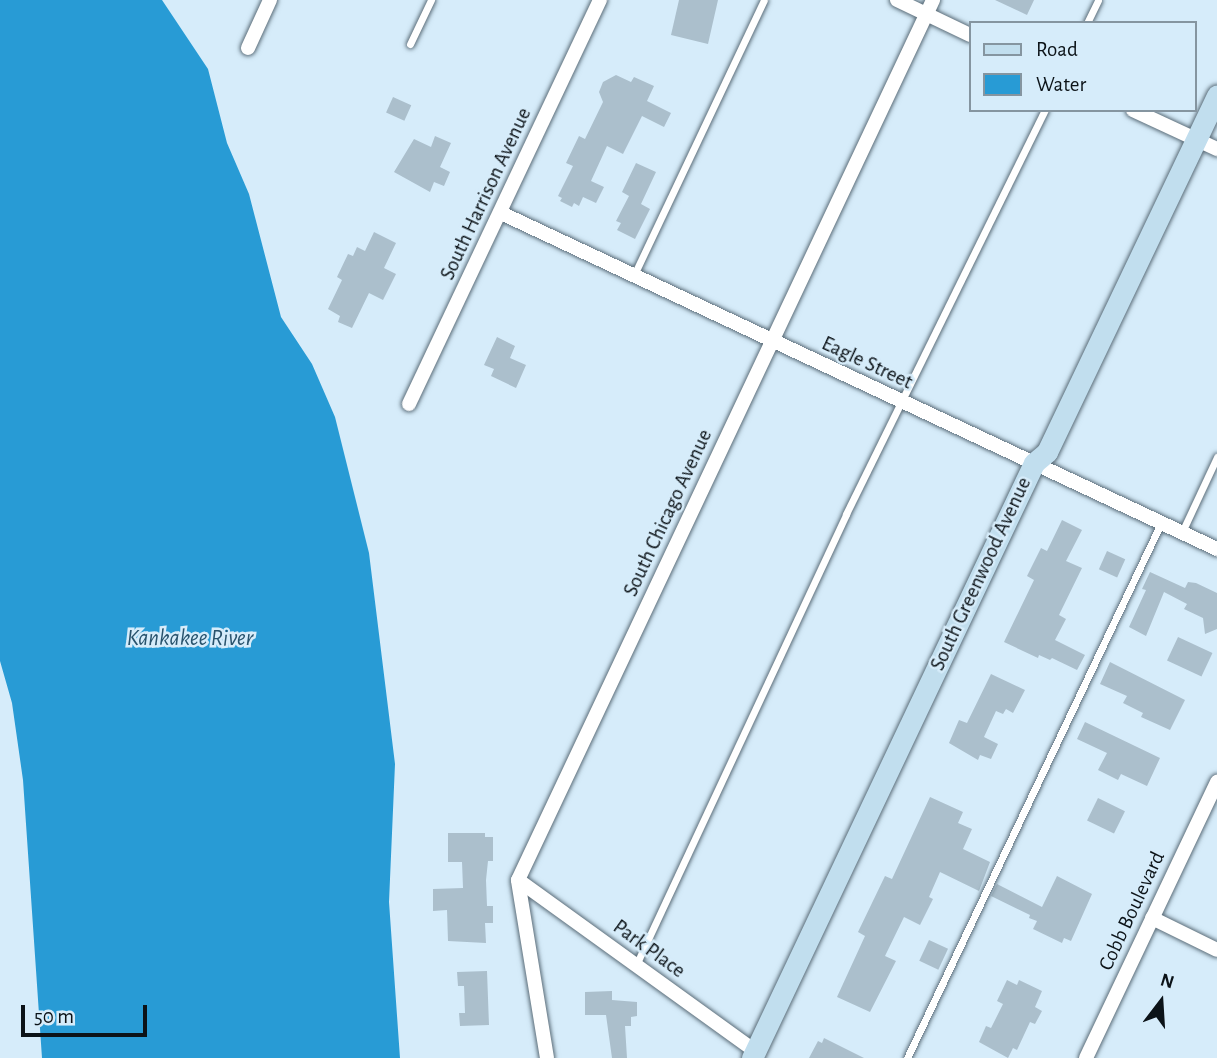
<!DOCTYPE html>
<html>
<head>
<meta charset="utf-8">
<style>
	body { margin:0 }
	#map { position:relative; width:1217px; height:1058px; overflow:hidden; background:#d6ecfa; font-family:"Alegreya Sans",sans-serif }
	div>[style] { position:absolute }
	[style*='--x'] { left:calc(var(--x)*1px); top:calc(var(--y)*1px); width:calc(var(--w)*1px); rotate:calc(var(--a)*1deg) }
	.water>* { inset:0; background:#289bd5 }
	.building>* { inset:0; background:#abbfcc; transform-origin:0 0 }
	.roads { filter:drop-shadow(0 0 2px #5b6d79) drop-shadow(0 0 2px #5b6d79) }
	.lane>* { height:7px; margin:-3.5px; padding:0 3.5px; transform-origin:3.5px; border-radius:3.5px; background:#fff }
	.street>* { height:14px; margin:-7px; padding:0 7px; transform-origin:7px; border-radius:7px; background:#fff }
	.secondary>* { height:21px; margin:-10.5px; padding:0 10.5px; transform-origin:10.5px; border-radius:10.5px; background:#c1deee }
	span { translate:-50% -50%; white-space:nowrap; text-align:center; line-height:1.15; -webkit-text-stroke:5px #d6ecfa; paint-order:stroke }
	.street-label { font-size:21px; color:#0c1318 }
	.water-label { font-size:23px; color:#28536d; font-style:italic }
	.legend { position:absolute; left:969px; top:21px; width:228px; height:91px; box-sizing:border-box; background:#d6ecfa; border:2px solid #8595a0; margin:0; padding:9px 12px; list-style:none; font-size:21px; color:#0c1318 }
	.legend li { display:flex; align-items:center; gap:14px; height:35px }
	.legend b { width:35px; border:2px solid #8595a0 }
	.north { position:absolute; left:1126px; top:967px; width:70px; height:70px; -webkit-text-stroke:5px #d6ecfa; paint-order:stroke; rotate:17deg; font-size:19px; font-weight:700; line-height:28px; text-align:center; color:#0c1318 }
	.north::after { content:''; display:block; margin:auto; width:24px; height:32px; background:#0c1318; clip-path:polygon(50% 0,100% 100%,50% 72%,0 100%) }
	.scale { position:absolute; left:21px; top:1005px; width:126px; height:32px; box-sizing:border-box; border:4px solid #0c1318; border-top:0; padding-left:9px; font-size:21px; line-height:24px; white-space:nowrap; color:#0c1318; -webkit-text-stroke:5px #d6ecfa; paint-order:stroke }
</style>
</head>
<body>
<div id="map">
	<div class="water">
		<div style="clip-path:polygon(0 0,162px 0,208px 69px,227px 143px,249px 194px,281px 317px,312px 364px,335px 417px,369px 553px,395px 764px,389px 902px,400px 1058px,42px 1058px,23px 780px,12px 703px,0 661px)"></div>
	</div>
	<div class="building">
		<div style="clip-path:polygon(679px 0,718px 0,708px 44px,671px 35px)"></div>
		<div style="clip-path:polygon(995px 0,1034px 0,1027px 15px)"></div>
		<div style="clip-path:polygon(616px 75px,631px 82px,634px 77px,654px 86px,647px 101px,671px 113px,664px 127px,642px 116px,623px 154px,607px 146px,591px 181px,604px 187px,596px 203px,583px 197px,579px 206px,574px 203px,572px 207px,560px 201px,562px 198px,558px 196px,573px 166px,566px 163px,579px 136px,585px 139px,603px 102px,599px 92px,603px 82px)"></div>
		<div style="left:393px;top:97px;width:20px;height:17px;rotate:24deg"></div>
		<div style="clip-path:polygon(435px 136px,451px 143px,440px 167px,450px 172px,444px 186px,434px 182px,430px 192px,394px 172px,414px 139px,431px 147px)"></div>
		<div style="clip-path:polygon(636px 163px,656px 172px,641px 204px,650px 209px,635px 239px,617px 230px,621px 223px,616px 221px,629px 196px,622px 192px)"></div>
		<div style="clip-path:polygon(374px 232px,396px 243px,384px 268px,396px 274px,383px 300px,369px 293px,352px 328px,338px 322px,340px 316px,328px 309px,342px 280px,337px 277px,348px 254px,353px 256px,357px 247px,365px 251px)"></div>
		<div style="clip-path:polygon(497px 337px,515px 346px,510px 358px,526px 365px,516px 388px,491px 376px,494px 369px,484px 365px)"></div>
		<div style="clip-path:polygon(1062px 520px,1082px 530px,1066px 561px,1082px 568px,1059px 615px,1066px 619px,1055px 640px,1085px 655px,1077px 670px,1052px 658px,1050px 660px,1039px 655px,1038px 658px,1004px 642px,1034px 580px,1027px 576px,1041px 548px,1047px 551px)"></div>
		<div style="left:1107px;top:551px;width:20px;height:20px;rotate:24deg"></div>
		<div style="clip-path:polygon(1150px 572px,1185px 588px,1188px 582px,1196px 583px,1217px 593px,1217px 629px,1205px 634px,1203px 618px,1184px 609px,1187px 604px,1164px 592px,1146px 636px,1129px 627px,1146px 590px,1142px 589px)"></div>
		<div style="left:1178px;top:637px;width:38px;height:26px;rotate:25deg"></div>
		<div style="clip-path:polygon(1110px 662px,1185px 700px,1170px 730px,1141px 717px,1143px 713px,1123px 703px,1127px 696px,1100px 684px)"></div>
		<div style="clip-path:polygon(991px 674px,1025px 690px,1013px 713px,1006px 709px,1003px 714px,996px 711px,984px 737px,998px 744px,991px 759px,980px 755px,978px 760px,949px 743px,959px 720px,967px 723px)"></div>
		<div style="clip-path:polygon(1085px 722px,1160px 758px,1147px 786px,1121px 774px,1118px 780px,1098px 770px,1107px 753px,1077px 739px)"></div>
		<div style="clip-path:polygon(930px 797px,963px 812px,958px 823px,972px 829px,963px 849px,990px 862px,979px 891px,940px 872px,929px 897px,933px 899px,920px 925px,904px 917px,885px 956px,896px 961px,870px 1012px,837px 997px,865px 936px,858px 932px,885px 876px,892px 879px)"></div>
		<div style="left:1098px;top:798px;width:30px;height:25px;rotate:26deg"></div>
		<div style="clip-path:polygon(448px 833px,485px 833px,485px 837px,493px 837px,493px 861px,488px 861px,486px 880px,487px 906px,493px 906px,493px 923px,485px 923px,486px 943px,448px 941px,447px 910px,433px 911px,433px 889px,463px 888px,462px 862px,448px 862px)"></div>
		<div style="clip-path:polygon(1057px 876px,1092px 894px,1071px 941px,1064px 938px,1062px 943px,1033px 929px,1037px 921px,1029px 918px,1030px 915px,991px 896px,997px 884px,1042px 907px)"></div>
		<div style="left:929px;top:940px;width:21px;height:23px;rotate:25deg"></div>
		<div style="clip-path:polygon(487px 971px,489px 1025px,460px 1026px,459px 1013px,465px 1013px,464px 986px,458px 986px,457px 972px)"></div>
		<div style="clip-path:polygon(1007px 980px,1017px 985px,1019px 980px,1042px 991px,1035px 1007px,1042px 1011px,1035px 1024px,1030px 1022px,1017px 1050px,1013px 1048px,1008px 1058px,979px 1042px,986px 1026px,991px 1028px,1003px 1004px,997px 1001px)"></div>
		<div style="clip-path:polygon(612px 991px,612px 1000px,637px 1002px,637px 1016px,631px 1017px,631px 1026px,625px 1026px,627px 1058px,612px 1058px,606px 1015px,585px 1015px,585px 992px)"></div>
		<div style="clip-path:polygon(824px 1038px,864px 1058px,809px 1058px,818px 1041px,822px 1043px)"></div>
	</div>
	<div class="roads">
		<div class="lane">
			<div style="--x:1087;--y:23;--w:25;--a:-64"></div>
			<div style="--x:410;--y:44;--w:49;--a:-64.5"></div>
			<div style="--x:633;--y:277;--w:306;--a:-64.7"></div>
			<div style="--x:1182;--y:532;--w:83;--a:-65"></div>
			<div style="--x:636;--y:965;--w:497;--a:-65"></div>
			<div style="--x:846;--y:514;--w:450;--a:-63.8"></div>
			<div style="--x:907;--y:1058;--w:592;--a:-64.6"></div>
		</div>
		<div class="street">
			<div style="--x:897;--y:0;--w:81;--a:25.6"></div>
			<div style="--x:248;--y:48;--w:53;--a:-65.4"></div>
			<div style="--x:1133;--y:110;--w:93;--a:24.9"></div>
			<div style="--x:501;--y:213;--w:791;--a:25.14"></div>
			<div style="--x:409;--y:404;--w:447;--a:-64.7"></div>
			<div style="--x:518;--y:880;--w:292;--a:35.8"></div>
			<div style="--x:1152;--y:918;--w:72;--a:26.2"></div>
			<div style="--x:547;--y:1058;--w:180;--a:-99.3"></div>
			<div style="--x:518;--y:880;--w:973;--a:-64.75"></div>
			<div style="--x:1086;--y:1058;--w:306;--a:-64.6"></div>
		</div>
		<div class="secondary">
			<div style="--x:752;--y:1058;--w:658;--a:-64.64"></div>
			<div style="--x:1034;--y:463;--w:17;--a:-40"></div>
			<div style="--x:1047;--y:452;--w:395;--a:-64.5"></div>
		</div>
	</div>
	<div class="street-label">
		<span style="left:486px;top:194px;rotate:-65deg">South Harrison Avenue</span>
		<span style="left:867px;top:363px;rotate:25deg">Eagle Street</span>
		<span style="left:668px;top:513px;rotate:-65deg">South Chicago Avenue</span>
		<span style="left:981px;top:574px;rotate:-65deg">South Greenwood Avenue</span>
		<span style="left:1132px;top:911px;rotate:-65deg">Cobb Boulevard</span>
		<span style="left:649px;top:949px;rotate:36deg">Park Place</span>
	</div>
	<div class="water-label">
		<span style="left:190px;top:639px">Kankakee River</span>
	</div>
	<ul class="legend">
	<li><b style="height:9px;background:#c1deee"></b>Road</li>
	<li><b style="height:19px;background:#289bd5"></b>Water</li>
	</ul>
	<div class="north">N</div>
	<div class="scale">50 m</div>
</div>
</body>
</html>
